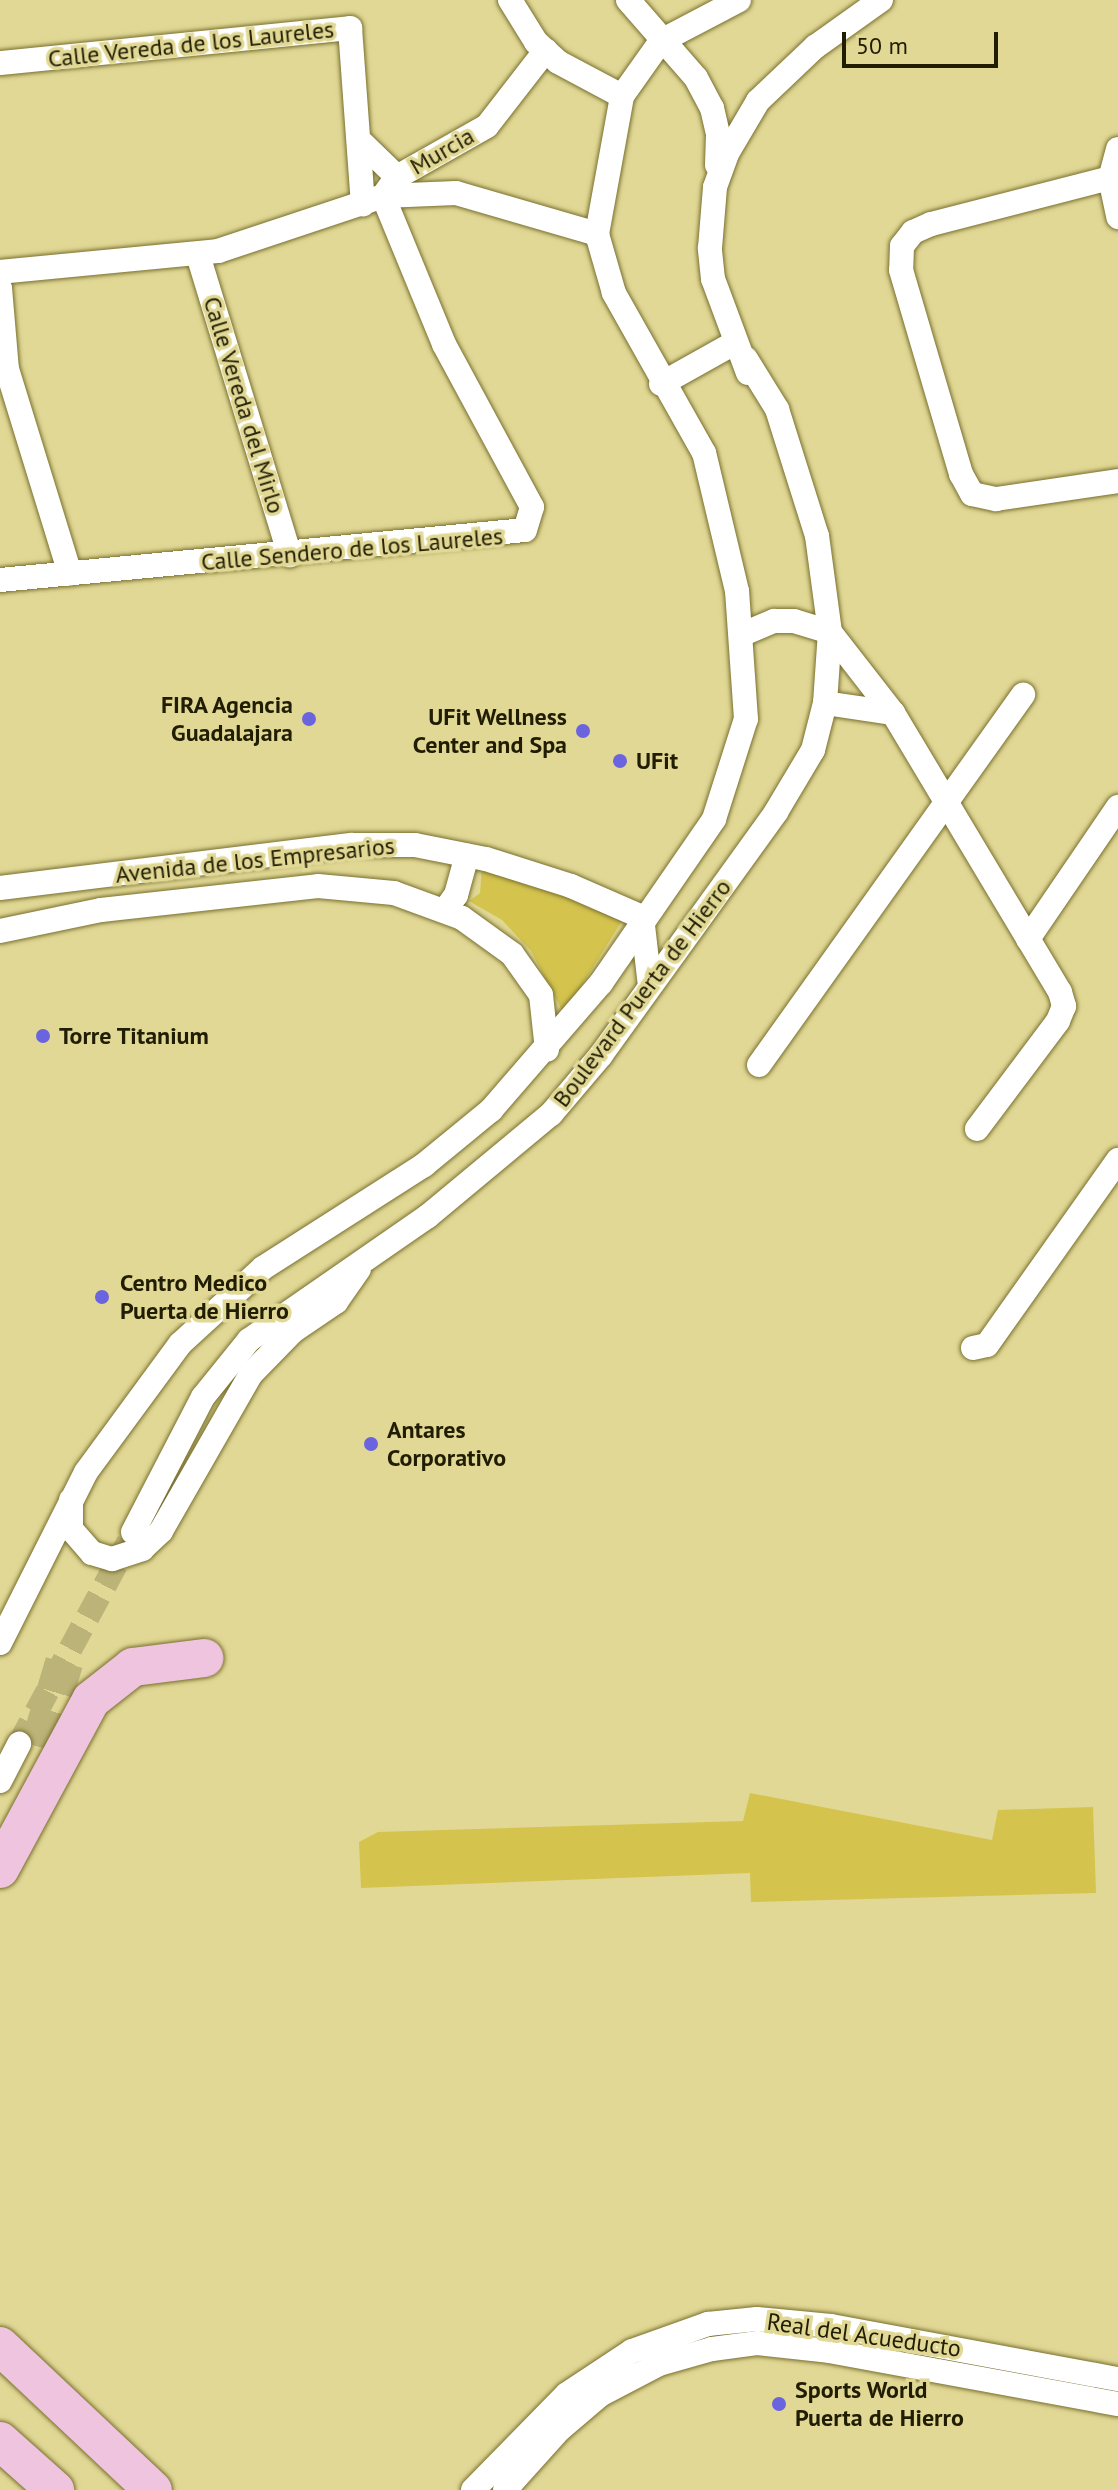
<!DOCTYPE html>
<html>
<head>
<meta charset="utf-8">
<style>
	body { margin:0 }
	#map { position:relative; width:1118px; height:2490px; overflow:hidden; background:#e1d895; font-family:"PT Sans",sans-serif }
	div>[style] { position:absolute }
	[style*='--x'] { left:calc(var(--x)*1px); top:calc(var(--y)*1px); width:calc(var(--w)*1px); rotate:calc(var(--a)*1deg) }
	.green>* { inset:0; background:#d4c44e }
	.minor-tunnel>* { height:24px; margin-top:-12px; transform-origin:0; background:repeating-linear-gradient(90deg,#bbb378 0 24px,transparent 0 36px) }
	.primary-tunnel>* { height:38px; margin-top:-19px; transform-origin:0; background:repeating-linear-gradient(90deg,#bbb378 0 38px,transparent 0 57px) }
	.roads { filter:drop-shadow(0 0 2px #79702f) drop-shadow(0 0 2px #79702f) }
	.minor>* { height:24px; margin:-12px; padding:0 12px; transform-origin:12px; border-radius:12px; background:#fff }
	.primary>* { height:38px; margin:-19px; padding:0 19px; transform-origin:19px; border-radius:19px; background:#eec4df }
	.dots>* { width:22px; height:22px; translate:-50% -50%; box-sizing:border-box; border:4px solid #e1d895; border-radius:50% }
	span { translate:-50% -50%; white-space:nowrap; text-align:center; line-height:1.15; -webkit-text-stroke:7px #e1d895; paint-order:stroke }
	.street-label { font-size:24px; color:#211d03 }
	.poi-label { font-size:24px; color:#211d03; font-weight:700 }
	.right { translate:-100% -50%; text-align:right }
	.left { translate:0 -50%; text-align:left }
	.scale { position:absolute; left:842px; top:32px; width:156px; height:36px; box-sizing:border-box; border:4px solid #211d03; border-top:0; padding-left:10px; font-size:24px; line-height:28px; white-space:nowrap; color:#211d03; -webkit-text-stroke:6px #e1d895; paint-order:stroke }
</style>
</head>
<body>
<div id="map">
	<div class="green">
		<div style="clip-path:polygon(482px 866px,625px 916px,564px 1014px,531px 951px,502px 920px,469px 901px,480px 893px)"></div>
		<div style="clip-path:polygon(750px 1793px,992px 1840px,998px 1810px,1093px 1807px,1096px 1893px,751px 1902px,750px 1873px,361px 1888px,359px 1842px,378px 1832px,743px 1821px)"></div>
	</div>
	<div class="minor-tunnel">
		<div style="--x:19;--y:1744;--w:230;--a:-61.6"></div>
	</div>
	<div class="primary-tunnel">
		<div style="--x:39;--y:1747;--w:88;--a:-73.4"></div>
	</div>
	<div class="roads">
		<div class="minor">
			<div style="--x:510;--y:0;--w:49;--a:58.2"></div>
			<div style="--x:536;--y:42;--w:30;--a:42"></div>
			<div style="--x:558;--y:62;--w:72;--a:28"></div>
			<div style="--x:628;--y:0;--w:103;--a:48.9"></div>
			<div style="--x:696;--y:78;--w:34;--a:62"></div>
			<div style="--x:712;--y:108;--w:28;--a:77"></div>
			<div style="--x:718;--y:135;--w:30;--a:92"></div>
			<div style="--x:0;--y:63;--w:352;--a:-5.7"></div>
			<div style="--x:350;--y:28;--w:177;--a:85.8"></div>
			<div style="--x:359;--y:140;--w:53;--a:44.2"></div>
			<div style="--x:1118;--y:149;--w:30;--a:105"></div>
			<div style="--x:1110;--y:178;--w:40;--a:78"></div>
			<div style="--x:1110;--y:178;--w:185;--a:165.6"></div>
			<div style="--x:931;--y:224;--w:20;--a:156"></div>
			<div style="--x:913;--y:232;--w:18;--a:128"></div>
			<div style="--x:902;--y:246;--w:24;--a:92"></div>
			<div style="--x:901;--y:270;--w:213;--a:73.6"></div>
			<div style="--x:961;--y:474;--w:23;--a:61"></div>
			<div style="--x:972;--y:494;--w:25;--a:12"></div>
			<div style="--x:996;--y:499;--w:123;--a:-8.4"></div>
			<div style="--x:383;--y:196;--w:24;--a:-54"></div>
			<div style="--x:397;--y:177;--w:103;--a:-29.5"></div>
			<div style="--x:487;--y:126;--w:96;--a:-52.2"></div>
			<div style="--x:198;--y:255;--w:314;--a:73"></div>
			<div style="--x:0;--y:272;--w:219;--a:-5.5"></div>
			<div style="--x:218;--y:251;--w:174;--a:-18.4"></div>
			<div style="--x:383;--y:196;--w:73;--a:-2.4"></div>
			<div style="--x:456;--y:193;--w:147;--a:16.2"></div>
			<div style="--x:0;--y:288;--w:81;--a:85.1"></div>
			<div style="--x:7;--y:369;--w:214;--a:72.9"></div>
			<div style="--x:748;--y:373;--w:100;--a:-110.4"></div>
			<div style="--x:713;--y:279;--w:31;--a:-96"></div>
			<div style="--x:710;--y:248;--w:61;--a:-85.3"></div>
			<div style="--x:715;--y:187;--w:37;--a:-70"></div>
			<div style="--x:728;--y:152;--w:59;--a:-59.5"></div>
			<div style="--x:758;--y:101;--w:79;--a:-43.5"></div>
			<div style="--x:815;--y:47;--w:81;--a:-35.5"></div>
			<div style="--x:661;--y:384;--w:86;--a:-29.2"></div>
			<div style="--x:0;--y:580;--w:527;--a:-5.44"></div>
			<div style="--x:525;--y:530;--w:24;--a:-73"></div>
			<div style="--x:532;--y:507;--w:185;--a:-118.4"></div>
			<div style="--x:444;--y:344;--w:160;--a:-112.4"></div>
			<div style="--x:743;--y:634;--w:34;--a:-23"></div>
			<div style="--x:774;--y:621;--w:20;--a:0"></div>
			<div style="--x:794;--y:621;--w:38;--a:17"></div>
			<div style="--x:830;--y:632;--w:103;--a:52.1"></div>
			<div style="--x:893;--y:713;--w:325;--a:59.1"></div>
			<div style="--x:1060;--y:992;--w:15;--a:74"></div>
			<div style="--x:1064;--y:1006;--w:16;--a:112"></div>
			<div style="--x:1058;--y:1021;--w:135;--a:126.9"></div>
			<div style="--x:825;--y:703;--w:69;--a:8.4"></div>
			<div style="--x:0;--y:888;--w:355;--a:-7"></div>
			<div style="--x:352;--y:845;--w:63;--a:0"></div>
			<div style="--x:415;--y:845;--w:72;--a:11.2"></div>
			<div style="--x:486;--y:859;--w:89;--a:17.6"></div>
			<div style="--x:571;--y:886;--w:77;--a:23.6"></div>
			<div style="--x:642;--y:917;--w:69;--a:83.4"></div>
			<div style="--x:445;--y:910;--w:19;--a:-54"></div>
			<div style="--x:456;--y:895;--w:41;--a:-74.6"></div>
			<div style="--x:0;--y:931;--w:103;--a:-11.7"></div>
			<div style="--x:101;--y:910;--w:218;--a:-6.3"></div>
			<div style="--x:318;--y:886;--w:76;--a:5.3"></div>
			<div style="--x:394;--y:893;--w:72;--a:20.2"></div>
			<div style="--x:462;--y:918;--w:62;--a:35.8"></div>
			<div style="--x:512;--y:954;--w:50;--a:54.7"></div>
			<div style="--x:541;--y:995;--w:55;--a:83.8"></div>
			<div style="--x:1028;--y:939;--w:160;--a:-55.7"></div>
			<div style="--x:759;--y:1065;--w:455;--a:-54.5"></div>
			<div style="--x:973;--y:1348;--w:14;--a:-12"></div>
			<div style="--x:987;--y:1345;--w:227;--a:-54.7"></div>
			<div style="--x:71;--y:1500;--w:29;--a:90"></div>
			<div style="--x:71;--y:1529;--w:32;--a:49"></div>
			<div style="--x:92;--y:1553;--w:21;--a:17"></div>
			<div style="--x:112;--y:1559;--w:32;--a:-18"></div>
			<div style="--x:142;--y:1549;--w:26;--a:-43"></div>
			<div style="--x:161;--y:1531;--w:181;--a:-60.2"></div>
			<div style="--x:251;--y:1374;--w:60;--a:-45.7"></div>
			<div style="--x:293;--y:1331;--w:52;--a:-34"></div>
			<div style="--x:336;--y:1302;--w:40;--a:-55.1"></div>
			<div style="--x:133;--y:1532;--w:152;--a:-62.6"></div>
			<div style="--x:203;--y:1397;--w:73;--a:-51.1"></div>
			<div style="--x:249;--y:1340;--w:218;--a:-34.7"></div>
			<div style="--x:428;--y:1216;--w:160;--a:-39.7"></div>
			<div style="--x:551;--y:1114;--w:77;--a:-49.7"></div>
			<div style="--x:601;--y:1055;--w:299;--a:-54.2"></div>
			<div style="--x:776;--y:812;--w:72;--a:-59.2"></div>
			<div style="--x:813;--y:750;--w:49;--a:-75.7"></div>
			<div style="--x:825;--y:703;--w:71;--a:-86"></div>
			<div style="--x:830;--y:632;--w:97;--a:-97.7"></div>
			<div style="--x:817;--y:536;--w:133;--a:-107.5"></div>
			<div style="--x:777;--y:409;--w:59;--a:-121.8"></div>
			<div style="--x:0;--y:1643;--w:191;--a:-63.3"></div>
			<div style="--x:86;--y:1472;--w:159;--a:-53.7"></div>
			<div style="--x:180;--y:1344;--w:113;--a:-42.5"></div>
			<div style="--x:263;--y:1268;--w:191;--a:-32.6"></div>
			<div style="--x:424;--y:1165;--w:87;--a:-39.4"></div>
			<div style="--x:491;--y:1110;--w:168;--a:-49.1"></div>
			<div style="--x:601;--y:983;--w:199;--a:-55.4"></div>
			<div style="--x:714;--y:819;--w:105;--a:-72.3"></div>
			<div style="--x:746;--y:719;--w:128;--a:-94"></div>
			<div style="--x:737;--y:591;--w:142;--a:-103.4"></div>
			<div style="--x:704;--y:453;--w:184;--a:-119.4"></div>
			<div style="--x:614;--y:293;--w:61;--a:-106.1"></div>
			<div style="--x:597;--y:234;--w:140;--a:-79.7"></div>
			<div style="--x:622;--y:96;--w:67;--a:-54.7"></div>
			<div style="--x:661;--y:41;--w:88;--a:-27.7"></div>
			<div style="--x:0;--y:1781;--w:42;--a:-62.8"></div>
			<div style="--x:473;--y:2490;--w:134;--a:-45.6"></div>
			<div style="--x:567;--y:2394;--w:78;--a:-33.5"></div>
			<div style="--x:632;--y:2351;--w:81;--a:-19.6"></div>
			<div style="--x:708;--y:2324;--w:49;--a:-5.8"></div>
			<div style="--x:757;--y:2319;--w:74;--a:5.4"></div>
			<div style="--x:831;--y:2326;--w:292;--a:10.5"></div>
			<div style="--x:505;--y:2490;--w:82;--a:-48"></div>
			<div style="--x:560;--y:2429;--w:52;--a:-40.4"></div>
			<div style="--x:600;--y:2395;--w:67;--a:-27.7"></div>
			<div style="--x:659;--y:2364;--w:55;--a:-15.8"></div>
			<div style="--x:712;--y:2349;--w:45;--a:-7.6"></div>
			<div style="--x:757;--y:2343;--w:72;--a:6.3"></div>
			<div style="--x:829;--y:2351;--w:294;--a:10.4"></div>
		</div>
		<div class="primary">
			<div style="--x:0;--y:1869;--w:192;--a:-61.7"></div>
			<div style="--x:91;--y:1700;--w:53;--a:-38.2"></div>
			<div style="--x:133;--y:1667;--w:72;--a:-7.2"></div>
			<div style="--x:0;--y:2346;--w:210;--a:43.3"></div>
			<div style="--x:0;--y:2441;--w:74;--a:41.7"></div>
		</div>
	</div>
	<div class="dots">
		<div style="left:309px;top:719px;background:#6a64de"></div>
		<div style="left:583px;top:731px;background:#6a64de"></div>
		<div style="left:620px;top:761px;background:#6a64de"></div>
		<div style="left:43px;top:1036px;background:#6a64de"></div>
		<div style="left:102px;top:1297px;background:#6a64de"></div>
		<div style="left:371px;top:1444px;background:#6a64de"></div>
		<div style="left:779px;top:2404px;background:#6a64de"></div>
	</div>
	<div class="street-label">
		<span style="left:191px;top:44px;rotate:-6deg">Calle Vereda de los Laureles</span>
		<span style="left:442px;top:151px;rotate:-30deg">Murcia</span>
		<span style="left:244px;top:405px;rotate:73deg">Calle Vereda del Mirlo</span>
		<span style="left:352px;top:549px;rotate:-5deg">Calle Sendero de los Laureles</span>
		<span style="left:255px;top:860px;rotate:-6deg">Avenida de los Empresarios</span>
		<span style="left:642px;top:993px;rotate:-53deg">Boulevard Puerta de Hierro</span>
		<span style="left:864px;top:2335px;rotate:8deg">Real del Acueducto</span>
	</div>
	<div class="poi-label">
		<span class="right" style="left:293px;top:719px">FIRA Agencia<br>Guadalajara</span>
		<span class="right" style="left:567px;top:731px">UFit Wellness<br>Center and Spa</span>
		<span class="left" style="left:636px;top:761px">UFit</span>
		<span class="left" style="left:59px;top:1036px">Torre Titanium</span>
		<span class="left" style="left:120px;top:1297px">Centro Medico<br>Puerta de Hierro</span>
		<span class="left" style="left:387px;top:1444px">Antares<br>Corporativo</span>
		<span class="left" style="left:795px;top:2404px">Sports World<br>Puerta de Hierro</span>
	</div>
	<div class="scale">50 m</div>
</div>
</body>
</html>
